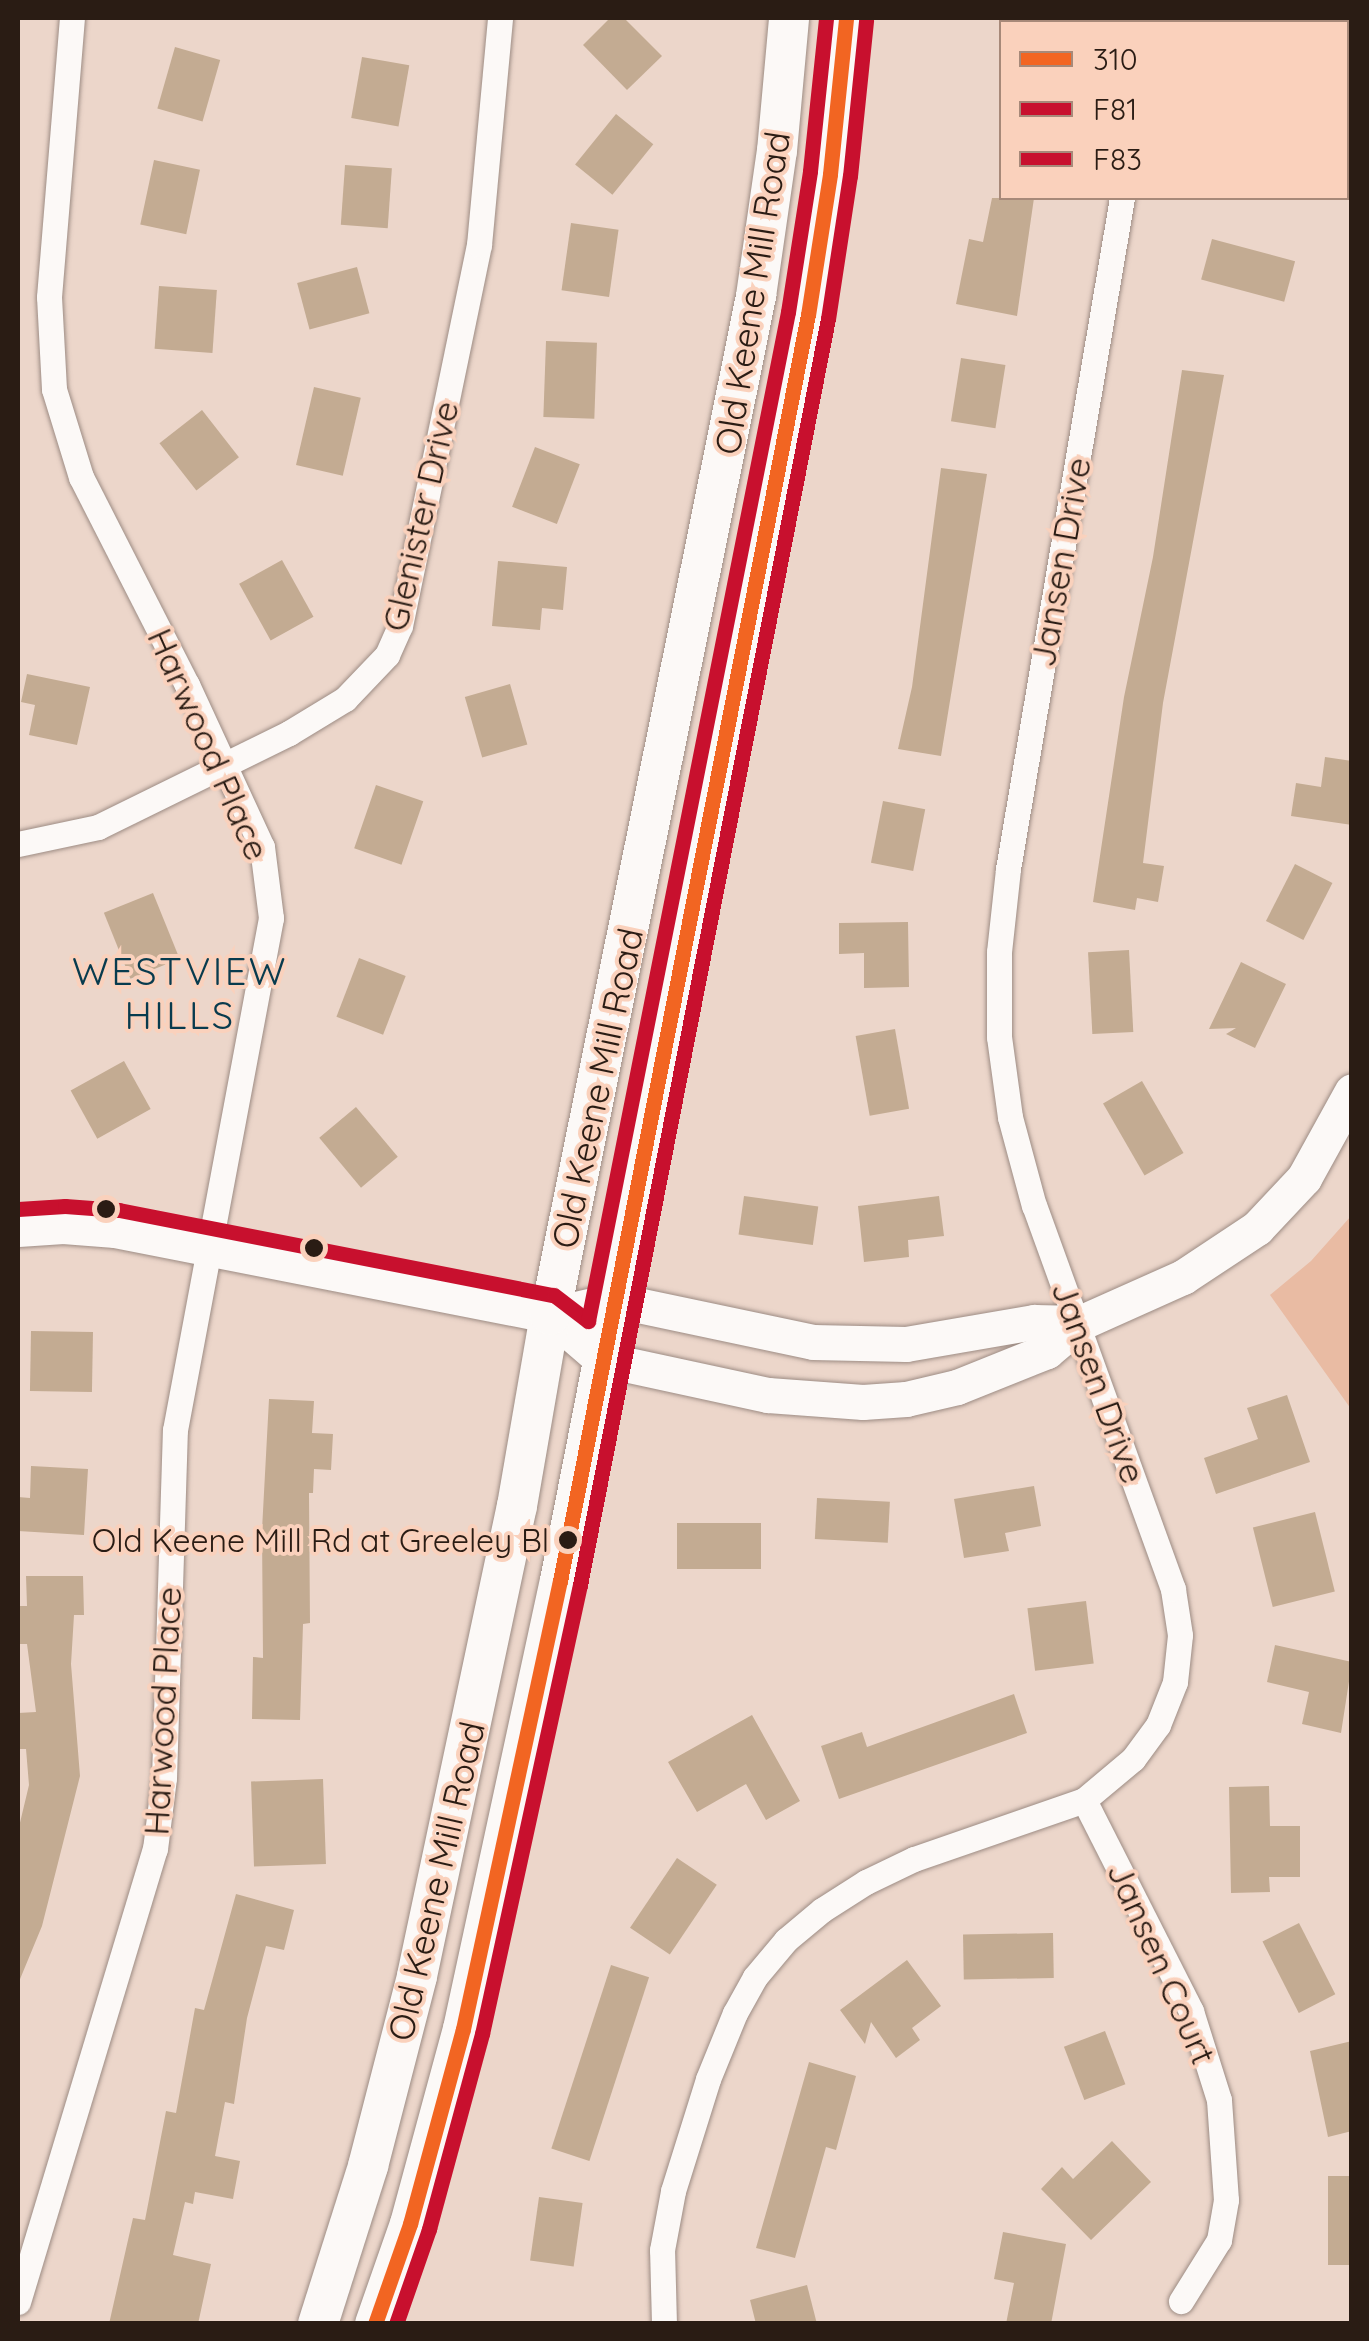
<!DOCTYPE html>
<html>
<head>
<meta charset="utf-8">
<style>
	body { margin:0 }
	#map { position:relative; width:1369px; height:2341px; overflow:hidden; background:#ecd6ca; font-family:Quicksand,sans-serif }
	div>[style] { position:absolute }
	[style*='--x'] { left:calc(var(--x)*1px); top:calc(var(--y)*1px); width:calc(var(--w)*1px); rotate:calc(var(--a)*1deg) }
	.green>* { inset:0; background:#e9bba3 }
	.building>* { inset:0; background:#c3ab92; transform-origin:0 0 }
	.roads { filter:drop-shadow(0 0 2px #9d8c84) drop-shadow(0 0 2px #9d8c84) }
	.street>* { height:25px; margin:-12.5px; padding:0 12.5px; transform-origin:12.5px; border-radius:12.5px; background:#fcf9f7 }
	.secondary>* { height:35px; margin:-17.5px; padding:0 17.5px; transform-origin:17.5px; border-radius:17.5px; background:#fcf9f7 }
	.primary>* { height:40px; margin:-20px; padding:0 20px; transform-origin:20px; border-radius:20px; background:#fcf9f7 }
	.bus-1>* { height:15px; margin:-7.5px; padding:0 7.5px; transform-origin:7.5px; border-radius:7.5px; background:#f26522 }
	.bus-2>* { height:15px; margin:-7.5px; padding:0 7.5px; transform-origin:7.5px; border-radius:7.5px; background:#c8102e }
	.bus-3>* { height:15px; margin:-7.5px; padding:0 7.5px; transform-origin:7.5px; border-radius:7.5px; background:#c8102e }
	.dots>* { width:28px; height:28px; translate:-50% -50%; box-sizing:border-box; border:5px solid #fad1bc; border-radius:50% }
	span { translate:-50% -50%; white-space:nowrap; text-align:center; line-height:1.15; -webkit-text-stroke:8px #fad1bc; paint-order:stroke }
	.bus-label { font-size:32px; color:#2a1c14 }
	.right { translate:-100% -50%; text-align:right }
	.street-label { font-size:35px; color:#2a1c14 }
	.neighbourhood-label { font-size:38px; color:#083b4e; letter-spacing:2.5px }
	.frame { position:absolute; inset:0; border:20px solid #2a1c14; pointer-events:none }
	.legend { position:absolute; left:999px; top:20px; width:350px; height:180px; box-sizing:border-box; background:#fad1bc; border:2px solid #a78979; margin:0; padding:12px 18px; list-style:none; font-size:30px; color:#2a1c14 }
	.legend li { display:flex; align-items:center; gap:20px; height:50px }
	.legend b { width:50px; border:2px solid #a78979 }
</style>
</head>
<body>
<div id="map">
	<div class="green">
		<div style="clip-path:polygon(1351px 1216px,1351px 1409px,1270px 1295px,1311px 1261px)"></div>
	</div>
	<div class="building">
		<div style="clip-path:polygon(610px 18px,624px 18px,662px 56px,627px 90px,583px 45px)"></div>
		<div style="left:175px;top:47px;width:47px;height:64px;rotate:16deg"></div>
		<div style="left:362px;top:57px;width:48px;height:62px;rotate:10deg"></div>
		<div style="left:616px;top:114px;width:48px;height:65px;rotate:39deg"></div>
		<div style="left:154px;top:160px;width:47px;height:66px;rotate:12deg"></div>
		<div style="left:345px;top:165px;width:47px;height:60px;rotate:4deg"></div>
		<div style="clip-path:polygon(992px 198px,1034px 198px,1017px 316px,956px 304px,969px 239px,983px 242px)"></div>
		<div style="left:571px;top:223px;width:48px;height:68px;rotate:8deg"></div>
		<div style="left:1212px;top:239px;width:86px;height:42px;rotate:15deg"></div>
		<div style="left:357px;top:267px;width:48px;height:62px;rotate:75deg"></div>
		<div style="left:159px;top:286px;width:58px;height:63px;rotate:4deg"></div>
		<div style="left:546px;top:341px;width:51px;height:76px;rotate:2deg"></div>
		<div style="left:961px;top:358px;width:45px;height:64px;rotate:9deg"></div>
		<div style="clip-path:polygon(1182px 370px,1224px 375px,1163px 703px,1143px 863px,1164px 866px,1158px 902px,1137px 898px,1135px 910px,1093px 902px,1124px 697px,1153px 557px)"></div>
		<div style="left:314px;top:387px;width:48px;height:80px;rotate:13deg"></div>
		<div style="left:202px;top:410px;width:60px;height:54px;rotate:52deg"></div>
		<div style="left:535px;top:447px;width:48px;height:64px;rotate:21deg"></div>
		<div style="clip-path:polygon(941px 468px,987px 474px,941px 756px,898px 749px,912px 687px)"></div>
		<div style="left:282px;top:560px;width:65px;height:49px;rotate:61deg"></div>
		<div style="clip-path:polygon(498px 561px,567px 567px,563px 610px,542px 608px,540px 630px,492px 626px)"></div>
		<div style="clip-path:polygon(27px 674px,90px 687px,77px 745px,29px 735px,35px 705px,21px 702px)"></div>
		<div style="left:510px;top:684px;width:63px;height:47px;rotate:74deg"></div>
		<div style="clip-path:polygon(1325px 757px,1352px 761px,1352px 825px,1291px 816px,1296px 783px,1321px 787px)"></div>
		<div style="left:376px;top:785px;width:50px;height:67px;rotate:19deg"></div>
		<div style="left:883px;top:801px;width:43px;height:63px;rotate:11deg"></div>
		<div style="left:1295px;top:864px;width:42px;height:64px;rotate:27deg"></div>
		<div style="left:153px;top:893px;width:71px;height:53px;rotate:68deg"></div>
		<div style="clip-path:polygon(908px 922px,909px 987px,864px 988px,864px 953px,839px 954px,839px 923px)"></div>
		<div style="left:1129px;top:950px;width:82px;height:41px;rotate:87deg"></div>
		<div style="left:359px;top:958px;width:50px;height:63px;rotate:21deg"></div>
		<div style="clip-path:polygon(1241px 962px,1286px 984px,1255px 1048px,1226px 1034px,1236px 1028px,1209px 1029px)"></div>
		<div style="left:895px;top:1029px;width:81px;height:40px;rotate:80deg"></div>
		<div style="left:124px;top:1061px;width:55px;height:61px;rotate:61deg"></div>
		<div style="left:1142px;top:1081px;width:83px;height:45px;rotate:60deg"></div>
		<div style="left:356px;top:1107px;width:65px;height:48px;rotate:50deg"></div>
		<div style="left:744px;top:1196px;width:75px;height:39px;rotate:8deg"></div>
		<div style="clip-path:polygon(939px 1196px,944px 1236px,908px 1240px,909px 1257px,864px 1262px,858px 1206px)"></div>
		<div style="left:31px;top:1331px;width:62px;height:60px;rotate:1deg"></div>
		<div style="clip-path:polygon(1287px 1395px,1310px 1462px,1216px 1494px,1204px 1458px,1258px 1439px,1247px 1408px)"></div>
		<div style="clip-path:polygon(269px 1399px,314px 1401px,312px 1433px,333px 1434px,331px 1470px,314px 1469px,313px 1493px,309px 1493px,310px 1623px,303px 1624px,300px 1720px,252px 1719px,253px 1657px,263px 1658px,262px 1530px)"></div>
		<div style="clip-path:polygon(31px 1466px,88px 1469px,84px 1535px,18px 1531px,18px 1497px,30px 1498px)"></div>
		<div style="clip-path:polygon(1034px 1486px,1041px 1526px,1005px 1533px,1009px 1551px,964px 1558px,954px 1499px)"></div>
		<div style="left:817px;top:1498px;width:73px;height:41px;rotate:3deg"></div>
		<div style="left:1315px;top:1512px;width:82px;height:64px;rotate:76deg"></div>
		<div style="left:677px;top:1523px;width:84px;height:46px"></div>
		<div style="clip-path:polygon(26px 1576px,83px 1576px,84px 1615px,74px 1615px,71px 1664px,80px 1776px,42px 1926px,18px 1984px,18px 1831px,29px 1785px,26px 1749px,18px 1749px,18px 1713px,36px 1712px,27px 1644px,18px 1644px,18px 1606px,27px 1606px)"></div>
		<div style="left:1086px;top:1601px;width:63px;height:59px;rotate:83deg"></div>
		<div style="clip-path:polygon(1275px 1645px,1352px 1662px,1341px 1733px,1302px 1724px,1309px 1692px,1267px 1682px)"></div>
		<div style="clip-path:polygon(1014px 1694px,1027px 1733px,839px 1799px,821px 1746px,862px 1732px,867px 1747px)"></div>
		<div style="clip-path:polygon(752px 1715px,800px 1801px,766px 1820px,746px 1784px,697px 1812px,668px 1762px)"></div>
		<div style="left:323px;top:1779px;width:85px;height:72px;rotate:88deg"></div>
		<div style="clip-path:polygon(1269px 1786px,1270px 1826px,1300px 1826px,1300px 1877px,1269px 1877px,1270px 1892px,1231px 1893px,1229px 1787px)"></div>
		<div style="left:677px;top:1858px;width:48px;height:84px;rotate:34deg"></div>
		<div style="clip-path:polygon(236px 1894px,294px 1910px,284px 1950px,266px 1946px,247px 2018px,234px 2104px,225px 2102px,215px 2156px,240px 2161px,233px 2199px,195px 2192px,193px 2204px,185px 2202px,173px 2255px,211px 2264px,198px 2324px,109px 2324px,133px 2218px,145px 2220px,166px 2111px,176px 2113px,195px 2008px,204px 2010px)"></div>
		<div style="left:1299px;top:1923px;width:80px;height:41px;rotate:63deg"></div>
		<div style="left:1053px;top:1933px;width:45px;height:90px;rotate:89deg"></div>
		<div style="clip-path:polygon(907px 1960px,941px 2006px,912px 2028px,920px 2040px,896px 2058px,871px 2022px,865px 2044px,840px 2010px)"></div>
		<div style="left:611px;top:1965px;width:40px;height:193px;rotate:18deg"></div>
		<div style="left:1105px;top:2031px;width:57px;height:44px;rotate:69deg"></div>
		<div style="clip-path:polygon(1352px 2041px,1352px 2131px,1328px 2137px,1310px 2051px)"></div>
		<div style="clip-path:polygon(809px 2062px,856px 2076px,836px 2150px,826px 2147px,795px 2258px,756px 2248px)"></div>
		<div style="clip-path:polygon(1112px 2141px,1151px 2182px,1091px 2240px,1041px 2189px,1062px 2167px,1073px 2179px)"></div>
		<div style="left:1328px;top:2176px;width:24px;height:89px"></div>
		<div style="left:539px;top:2197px;width:44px;height:64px;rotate:8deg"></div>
		<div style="clip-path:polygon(1003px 2232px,1066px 2244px,1051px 2324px,1006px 2324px,1014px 2283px,994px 2279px)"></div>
		<div style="clip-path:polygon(807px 2285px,817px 2324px,756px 2324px,750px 2300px)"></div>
	</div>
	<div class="roads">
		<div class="street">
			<div style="--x:1154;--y:22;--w:4;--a:-76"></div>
			<div style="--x:1346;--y:91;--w:6;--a:-9"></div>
			<div style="--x:1346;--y:163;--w:6;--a:0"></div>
			<div style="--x:18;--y:844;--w:82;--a:-12"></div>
			<div style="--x:98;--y:827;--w:213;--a:-26.2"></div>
			<div style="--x:289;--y:733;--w:66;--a:-31.3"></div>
			<div style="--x:345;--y:699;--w:61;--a:-46.3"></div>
			<div style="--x:387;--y:655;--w:32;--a:-66"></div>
			<div style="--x:400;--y:626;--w:389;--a:-78.3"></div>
			<div style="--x:479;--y:245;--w:228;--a:-84.7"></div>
			<div style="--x:1084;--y:1800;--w:237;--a:63.1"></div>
			<div style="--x:1191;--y:2011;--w:93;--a:72.5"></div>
			<div style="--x:1219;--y:2100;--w:100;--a:86"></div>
			<div style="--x:1226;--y:2200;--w:41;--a:99.9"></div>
			<div style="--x:1219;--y:2240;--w:72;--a:121.9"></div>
			<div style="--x:18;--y:2302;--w:473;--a:-73.2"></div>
			<div style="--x:155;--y:1849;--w:72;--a:-82.8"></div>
			<div style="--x:164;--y:1778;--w:348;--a:-88.2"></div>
			<div style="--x:175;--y:1430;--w:521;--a:-79.38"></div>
			<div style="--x:271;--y:918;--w:72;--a:-97.2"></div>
			<div style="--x:262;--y:847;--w:179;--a:-114.8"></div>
			<div style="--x:187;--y:685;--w:233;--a:-117"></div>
			<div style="--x:81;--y:477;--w:92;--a:-107.1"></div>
			<div style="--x:54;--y:389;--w:92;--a:-93.1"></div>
			<div style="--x:49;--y:297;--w:280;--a:-85.3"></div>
			<div style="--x:664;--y:2324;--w:74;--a:-91.5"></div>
			<div style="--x:662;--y:2250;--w:60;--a:-79.4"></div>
			<div style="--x:673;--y:2191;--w:117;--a:-72.6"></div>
			<div style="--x:708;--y:2079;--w:71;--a:-67.8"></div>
			<div style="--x:735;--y:2013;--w:41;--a:-60.9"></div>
			<div style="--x:755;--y:1977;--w:48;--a:-50"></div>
			<div style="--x:786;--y:1940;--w:47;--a:-39.8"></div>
			<div style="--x:822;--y:1910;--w:52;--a:-32.5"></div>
			<div style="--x:866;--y:1882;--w:53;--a:-25.6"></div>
			<div style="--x:914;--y:1859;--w:180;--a:-19.1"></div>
			<div style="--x:1084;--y:1800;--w:64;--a:-39.9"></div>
			<div style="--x:1133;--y:1759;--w:42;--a:-53.7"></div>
			<div style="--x:1158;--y:1725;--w:46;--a:-68.4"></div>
			<div style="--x:1175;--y:1682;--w:47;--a:-83.9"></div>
			<div style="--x:1180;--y:1635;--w:47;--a:-98.7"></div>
			<div style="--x:1173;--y:1589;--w:407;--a:-109.9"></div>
			<div style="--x:1034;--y:1206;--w:92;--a:-105.1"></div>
			<div style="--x:1010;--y:1117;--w:81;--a:-97.8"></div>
			<div style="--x:999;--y:1037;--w:85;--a:-90"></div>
			<div style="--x:999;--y:952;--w:83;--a:-83.8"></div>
			<div style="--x:1008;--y:869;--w:681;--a:-80.36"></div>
		</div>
		<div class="secondary">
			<div style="--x:18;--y:1229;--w:45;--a:-3.8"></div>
			<div style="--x:63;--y:1226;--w:52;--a:4.4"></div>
			<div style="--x:115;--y:1230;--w:443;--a:11.1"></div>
			<div style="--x:550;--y:1315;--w:66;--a:-13.2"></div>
			<div style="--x:614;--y:1300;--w:203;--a:11.9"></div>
			<div style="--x:813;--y:1342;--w:93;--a:1.2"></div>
			<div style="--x:906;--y:1344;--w:130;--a:-9.8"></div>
			<div style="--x:1034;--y:1322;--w:46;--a:1.2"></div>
			<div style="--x:550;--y:1315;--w:67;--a:40.8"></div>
			<div style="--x:601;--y:1359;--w:171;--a:12.2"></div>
			<div style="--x:768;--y:1395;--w:95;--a:4.2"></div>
			<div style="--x:863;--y:1402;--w:43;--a:-4"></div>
			<div style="--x:906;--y:1399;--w:52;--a:-13.2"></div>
			<div style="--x:957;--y:1387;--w:97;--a:-21.8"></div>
			<div style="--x:1047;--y:1351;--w:43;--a:-40.3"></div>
			<div style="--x:1080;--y:1323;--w:113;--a:-24.1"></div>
			<div style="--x:1183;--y:1277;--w:89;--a:-33.5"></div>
			<div style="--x:1257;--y:1228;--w:69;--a:-46.8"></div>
			<div style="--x:1304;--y:1178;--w:99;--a:-61.1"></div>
		</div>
		<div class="primary">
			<div style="--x:318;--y:2324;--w:166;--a:-72.4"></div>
			<div style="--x:368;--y:2166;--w:196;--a:-75.5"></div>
			<div style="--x:417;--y:1976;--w:481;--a:-78"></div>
			<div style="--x:517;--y:1506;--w:194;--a:-80.2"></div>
			<div style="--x:550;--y:1315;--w:1040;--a:-78.57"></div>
			<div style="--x:756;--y:296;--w:147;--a:-81.8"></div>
			<div style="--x:777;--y:151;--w:134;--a:-84.8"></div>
			<div style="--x:375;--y:2324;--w:106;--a:-70.7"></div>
			<div style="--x:410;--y:2224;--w:202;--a:-74.8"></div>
			<div style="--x:463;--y:2029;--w:458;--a:-77.8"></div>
			<div style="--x:560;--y:1581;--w:1290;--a:-78.92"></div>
			<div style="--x:808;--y:315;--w:143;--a:-81.1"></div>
			<div style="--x:830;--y:174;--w:157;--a:-84.1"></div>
		</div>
	</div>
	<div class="bus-1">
		<div style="--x:375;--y:2324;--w:106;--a:-70.7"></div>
		<div style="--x:410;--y:2224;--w:202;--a:-74.8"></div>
		<div style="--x:463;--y:2029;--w:458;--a:-77.8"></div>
		<div style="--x:560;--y:1581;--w:1290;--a:-78.92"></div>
		<div style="--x:808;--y:315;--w:143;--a:-81.1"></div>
		<div style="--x:830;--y:174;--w:157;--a:-84.1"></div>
	</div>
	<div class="bus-2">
		<div style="--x:396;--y:2324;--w:101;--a:-70.8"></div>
		<div style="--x:429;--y:2229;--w:202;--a:-74.8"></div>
		<div style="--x:482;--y:2034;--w:460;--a:-77.7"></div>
		<div style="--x:580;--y:1585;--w:1290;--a:-78.92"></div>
		<div style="--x:828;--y:319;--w:145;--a:-81.3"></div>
		<div style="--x:850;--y:176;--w:157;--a:-84.1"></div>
	</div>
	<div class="bus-3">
		<div style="--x:18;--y:1209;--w:47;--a:-3.7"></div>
		<div style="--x:65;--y:1206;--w:54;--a:4.2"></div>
		<div style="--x:119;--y:1210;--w:443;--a:11.1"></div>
		<div style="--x:554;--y:1295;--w:43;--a:37.4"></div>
		<div style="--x:588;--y:1321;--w:1029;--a:-78.79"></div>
		<div style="--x:788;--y:312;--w:143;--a:-81.1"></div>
		<div style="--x:810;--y:171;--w:154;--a:-84"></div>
	</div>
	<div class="dots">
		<div style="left:106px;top:1209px;background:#2a1c14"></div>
		<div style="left:314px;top:1248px;background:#2a1c14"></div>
		<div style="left:568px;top:1540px;background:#2a1c14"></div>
	</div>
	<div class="bus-label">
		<span class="right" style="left:549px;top:1540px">Old Keene Mill Rd at Greeley Bl</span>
	</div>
	<div class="street-label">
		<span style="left:752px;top:293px;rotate:-81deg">Old Keene Mill Road</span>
		<span style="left:420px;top:516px;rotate:-77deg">Glenister Drive</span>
		<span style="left:1060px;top:562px;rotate:-80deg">Jansen Drive</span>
		<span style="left:209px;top:744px;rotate:66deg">Harwood Place</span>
		<span style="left:597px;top:1088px;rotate:-78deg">Old Keene Mill Road</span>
		<span style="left:1099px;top:1382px;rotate:70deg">Jansen Drive</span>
		<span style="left:162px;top:1711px;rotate:-87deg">Harwood Place</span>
		<span style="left:436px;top:1881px;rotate:-77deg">Old Keene Mill Road</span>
		<span style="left:1162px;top:1963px;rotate:66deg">Jansen Court</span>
	</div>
	<div class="neighbourhood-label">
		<span style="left:180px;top:994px">WESTVIEW<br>HILLS</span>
	</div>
	<div class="frame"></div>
	<ul class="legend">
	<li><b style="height:12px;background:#f26522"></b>310</li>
	<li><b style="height:12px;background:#c8102e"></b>F81</li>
	<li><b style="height:12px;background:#c8102e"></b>F83</li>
	</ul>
</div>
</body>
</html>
